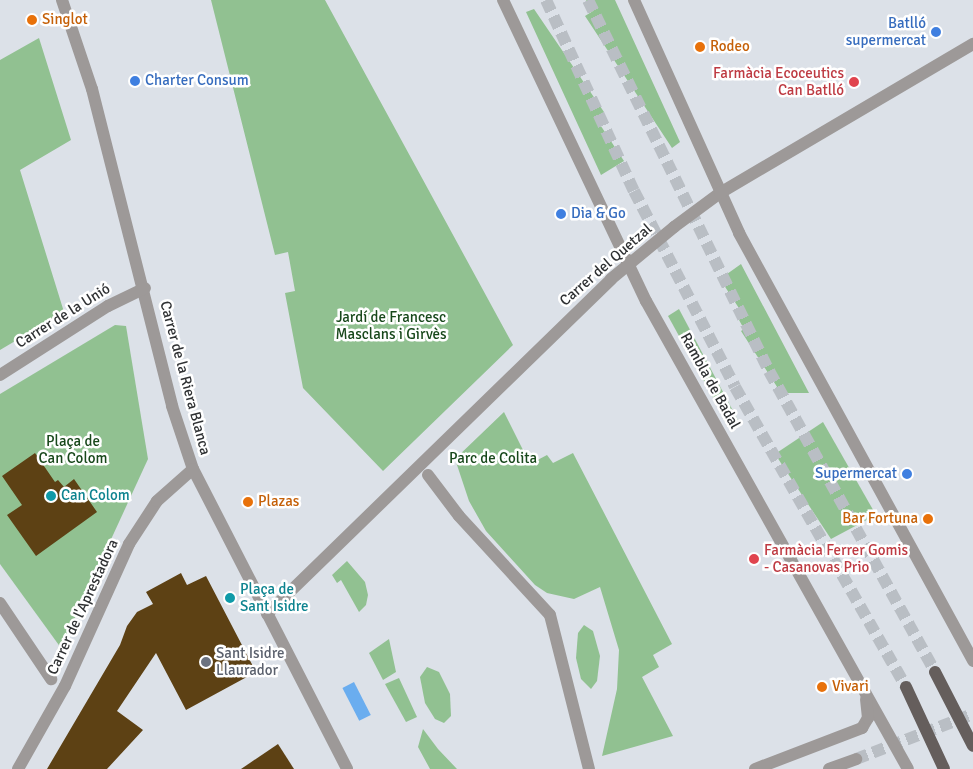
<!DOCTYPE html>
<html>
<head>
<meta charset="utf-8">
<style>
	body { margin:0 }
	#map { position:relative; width:973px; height:769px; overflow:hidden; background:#dce1e8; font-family:Signika,sans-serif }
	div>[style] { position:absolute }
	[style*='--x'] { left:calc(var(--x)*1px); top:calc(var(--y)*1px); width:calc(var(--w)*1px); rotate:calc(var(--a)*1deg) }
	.green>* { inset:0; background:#91c191 }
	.water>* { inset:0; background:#6aadef; transform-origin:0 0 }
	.building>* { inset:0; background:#5d4114 }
	.minor-tunnel>* { height:12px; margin-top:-6px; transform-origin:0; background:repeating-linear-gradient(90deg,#b9bec4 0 12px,transparent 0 18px) }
	.major-tunnel>* { height:12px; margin-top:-6px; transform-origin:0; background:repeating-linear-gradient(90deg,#b9bec4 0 12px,transparent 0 18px) }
	.minor>* { height:12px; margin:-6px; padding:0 6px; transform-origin:6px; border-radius:6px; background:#9d9998 }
	.major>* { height:12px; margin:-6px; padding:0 6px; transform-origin:6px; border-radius:6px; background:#655e5c }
	.dots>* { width:14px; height:14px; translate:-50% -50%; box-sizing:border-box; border:2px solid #fff; border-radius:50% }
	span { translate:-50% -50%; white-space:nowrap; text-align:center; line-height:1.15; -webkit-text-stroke:5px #fff; paint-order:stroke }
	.food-label { font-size:15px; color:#c56008 }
	.left { translate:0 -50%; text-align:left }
	.right { translate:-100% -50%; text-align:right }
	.shop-label { font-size:15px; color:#366cbe }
	.health-label { font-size:15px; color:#be3a42 }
	.street-label { font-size:15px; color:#2f3133 }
	.park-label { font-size:15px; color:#18481b }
	.culture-label { font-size:15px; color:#0d838f }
	.worship-label { font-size:15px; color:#5b616d }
</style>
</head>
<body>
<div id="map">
	<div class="green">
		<div style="clip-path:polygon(211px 0,325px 0,513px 345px,383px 471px,303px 388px,285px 293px,295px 291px,288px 252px,275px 255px)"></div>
		<div style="clip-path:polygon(586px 0,615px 0,680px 142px,672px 148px,585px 16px,593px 11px)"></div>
		<div style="clip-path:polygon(534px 9px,604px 112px,595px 117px,624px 161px,601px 175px,526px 12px)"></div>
		<div style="clip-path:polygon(39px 38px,71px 140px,20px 170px,64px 312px,0 350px,0 60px)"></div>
		<div style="clip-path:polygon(741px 264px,809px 393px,781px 393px,741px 331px,744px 329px,739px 320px,744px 316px,720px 279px)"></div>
		<div style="clip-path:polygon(679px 309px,740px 424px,731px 430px,668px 316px)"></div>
		<div style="clip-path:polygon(115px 325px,126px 326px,148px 459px,61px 648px,0 564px,0 394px)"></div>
		<div style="clip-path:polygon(504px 412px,530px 464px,547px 455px,553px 463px,573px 453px,672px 644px,653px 655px,659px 667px,642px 677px,673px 736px,602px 756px,617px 689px,619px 650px,600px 587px,574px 599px,547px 593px,535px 585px,486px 531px,469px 501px,455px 459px)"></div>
		<div style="clip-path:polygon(823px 422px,876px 515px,831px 539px,775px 454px)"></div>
		<div style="clip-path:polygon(347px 561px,365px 582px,368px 595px,366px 605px,359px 612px,341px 580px,337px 583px,332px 575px)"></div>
		<div style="clip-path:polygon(584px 625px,593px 631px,600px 656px,597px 681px,591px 689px,581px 679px,576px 658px,578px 633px)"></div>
		<div style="clip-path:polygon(389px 639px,396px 672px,383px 680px,369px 653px)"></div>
		<div style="clip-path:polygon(427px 667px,439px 672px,450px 694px,451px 716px,444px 723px,435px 719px,425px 703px,420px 677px)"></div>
		<div style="clip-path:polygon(399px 678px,417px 717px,406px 722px,385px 684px)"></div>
		<div style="clip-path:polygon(423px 729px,438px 749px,457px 769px,430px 769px,418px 747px)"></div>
	</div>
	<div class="water">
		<div style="left:354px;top:682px;width:37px;height:13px;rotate:63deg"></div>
	</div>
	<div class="building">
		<div style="clip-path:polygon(35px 453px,55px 482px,58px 480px,64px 487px,74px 479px,97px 512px,36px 556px,7px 515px,22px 505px,2px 476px)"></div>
		<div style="clip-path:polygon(181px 573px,187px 585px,206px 576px,256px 672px,186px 710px,156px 653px,117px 711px,143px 730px,107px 769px,47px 769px,120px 645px,127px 626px,137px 612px,153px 604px,146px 592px)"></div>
		<div style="clip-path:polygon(278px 744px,294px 769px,241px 769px)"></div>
	</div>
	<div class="minor-tunnel">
		<div style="--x:856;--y:759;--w:125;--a:-21"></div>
	</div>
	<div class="major-tunnel">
		<div style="--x:546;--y:0;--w:210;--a:65.3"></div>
		<div style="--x:634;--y:191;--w:220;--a:62.7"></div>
		<div style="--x:735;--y:387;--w:345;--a:60.3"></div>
		<div style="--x:588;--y:0;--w:413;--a:64"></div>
		<div style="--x:769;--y:371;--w:344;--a:61.1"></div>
	</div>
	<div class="minor">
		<div style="--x:62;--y:0;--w:94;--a:71.4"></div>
		<div style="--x:92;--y:89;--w:327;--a:75.8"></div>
		<div style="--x:172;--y:406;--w:66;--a:71.6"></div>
		<div style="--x:193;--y:469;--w:337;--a:62.8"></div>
		<div style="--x:503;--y:0;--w:333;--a:64.6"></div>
		<div style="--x:646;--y:301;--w:536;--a:60.76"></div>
		<div style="--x:634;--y:0;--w:256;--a:65.7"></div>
		<div style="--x:739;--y:233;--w:488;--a:61.3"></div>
		<div style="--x:0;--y:375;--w:128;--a:-32.6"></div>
		<div style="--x:108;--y:306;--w:41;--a:-25.9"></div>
		<div style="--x:428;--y:475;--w:51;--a:52.9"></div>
		<div style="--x:459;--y:516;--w:134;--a:47.4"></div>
		<div style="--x:550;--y:615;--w:159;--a:75.8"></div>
		<div style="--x:0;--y:603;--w:92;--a:56.1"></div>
		<div style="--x:267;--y:614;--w:480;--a:-44.2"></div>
		<div style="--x:611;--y:279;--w:82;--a:-39.5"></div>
		<div style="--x:674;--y:227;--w:57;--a:-36.5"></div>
		<div style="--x:720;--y:193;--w:294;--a:-30.5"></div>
		<div style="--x:18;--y:769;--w:95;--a:-60.5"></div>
		<div style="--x:65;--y:686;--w:156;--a:-65.7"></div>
		<div style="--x:129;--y:544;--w:51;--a:-56.9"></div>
		<div style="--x:157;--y:501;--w:48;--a:-41.6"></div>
		<div style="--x:755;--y:769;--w:115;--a:-21"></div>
		<div style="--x:862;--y:728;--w:12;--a:-59"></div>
		<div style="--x:868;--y:718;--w:19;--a:-96"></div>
		<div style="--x:829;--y:769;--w:29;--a:-20"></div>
	</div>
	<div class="major">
		<div style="--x:935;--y:672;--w:83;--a:62.8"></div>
		<div style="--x:906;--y:687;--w:90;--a:65.1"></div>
	</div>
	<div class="dots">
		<div style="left:32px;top:20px;background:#e8710a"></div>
		<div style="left:936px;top:32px;background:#3f7fe0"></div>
		<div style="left:700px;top:47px;background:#e8710a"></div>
		<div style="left:135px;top:81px;background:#3f7fe0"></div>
		<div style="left:854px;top:82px;background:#e0444e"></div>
		<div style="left:561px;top:214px;background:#3f7fe0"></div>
		<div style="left:907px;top:474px;background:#3f7fe0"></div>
		<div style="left:51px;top:496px;background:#0f9aa8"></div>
		<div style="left:248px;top:502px;background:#e8710a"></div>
		<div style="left:928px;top:519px;background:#e8710a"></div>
		<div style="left:754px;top:559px;background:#e0444e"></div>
		<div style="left:230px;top:598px;background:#0f9aa8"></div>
		<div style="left:206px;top:662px;background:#6b7280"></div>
		<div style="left:822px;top:687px;background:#e8710a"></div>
	</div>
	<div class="food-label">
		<span class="left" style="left:42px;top:20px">Singlot</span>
		<span class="left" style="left:710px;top:47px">Rodeo</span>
		<span class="left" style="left:258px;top:502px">Plazas</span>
		<span class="right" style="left:918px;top:519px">Bar Fortuna</span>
		<span class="left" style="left:832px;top:687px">Vivari</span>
	</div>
	<div class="shop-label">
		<span class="right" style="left:926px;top:32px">Batlló<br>supermercat</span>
		<span class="left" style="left:145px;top:81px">Charter Consum</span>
		<span class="left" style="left:571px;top:214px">Dia &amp; Go</span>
		<span class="right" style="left:897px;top:474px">Supermercat</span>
	</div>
	<div class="health-label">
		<span class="right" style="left:844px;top:82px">Farmàcia Ecoceutics<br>Can Batlló</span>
		<span class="left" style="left:764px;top:559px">Farmàcia Ferrer Gomis<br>- Casanovas Prio</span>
	</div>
	<div class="street-label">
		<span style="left:606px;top:265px;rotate:-41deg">Carrer del Quetzal</span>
		<span style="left:63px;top:316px;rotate:-32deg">Carrer de la Unió</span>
		<span style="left:185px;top:378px;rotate:75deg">Carrer de la Riera Blanca</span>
		<span style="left:710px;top:381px;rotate:61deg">Rambla de Badal</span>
		<span style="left:83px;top:607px;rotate:-65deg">Carrer de l'Aprestadora</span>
	</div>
	<div class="park-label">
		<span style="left:391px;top:326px">Jardí de Francesc<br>Masclans i Girvès</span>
		<span style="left:73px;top:450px">Plaça de<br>Can Colom</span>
		<span style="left:493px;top:459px">Parc de Colita</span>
	</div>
	<div class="culture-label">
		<span class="left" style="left:61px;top:496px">Can Colom</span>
		<span class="left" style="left:240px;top:598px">Plaça de<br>Sant Isidre</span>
	</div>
	<div class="worship-label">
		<span class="left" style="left:216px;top:662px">Sant Isidre<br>Llaurador</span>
	</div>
</div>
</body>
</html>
